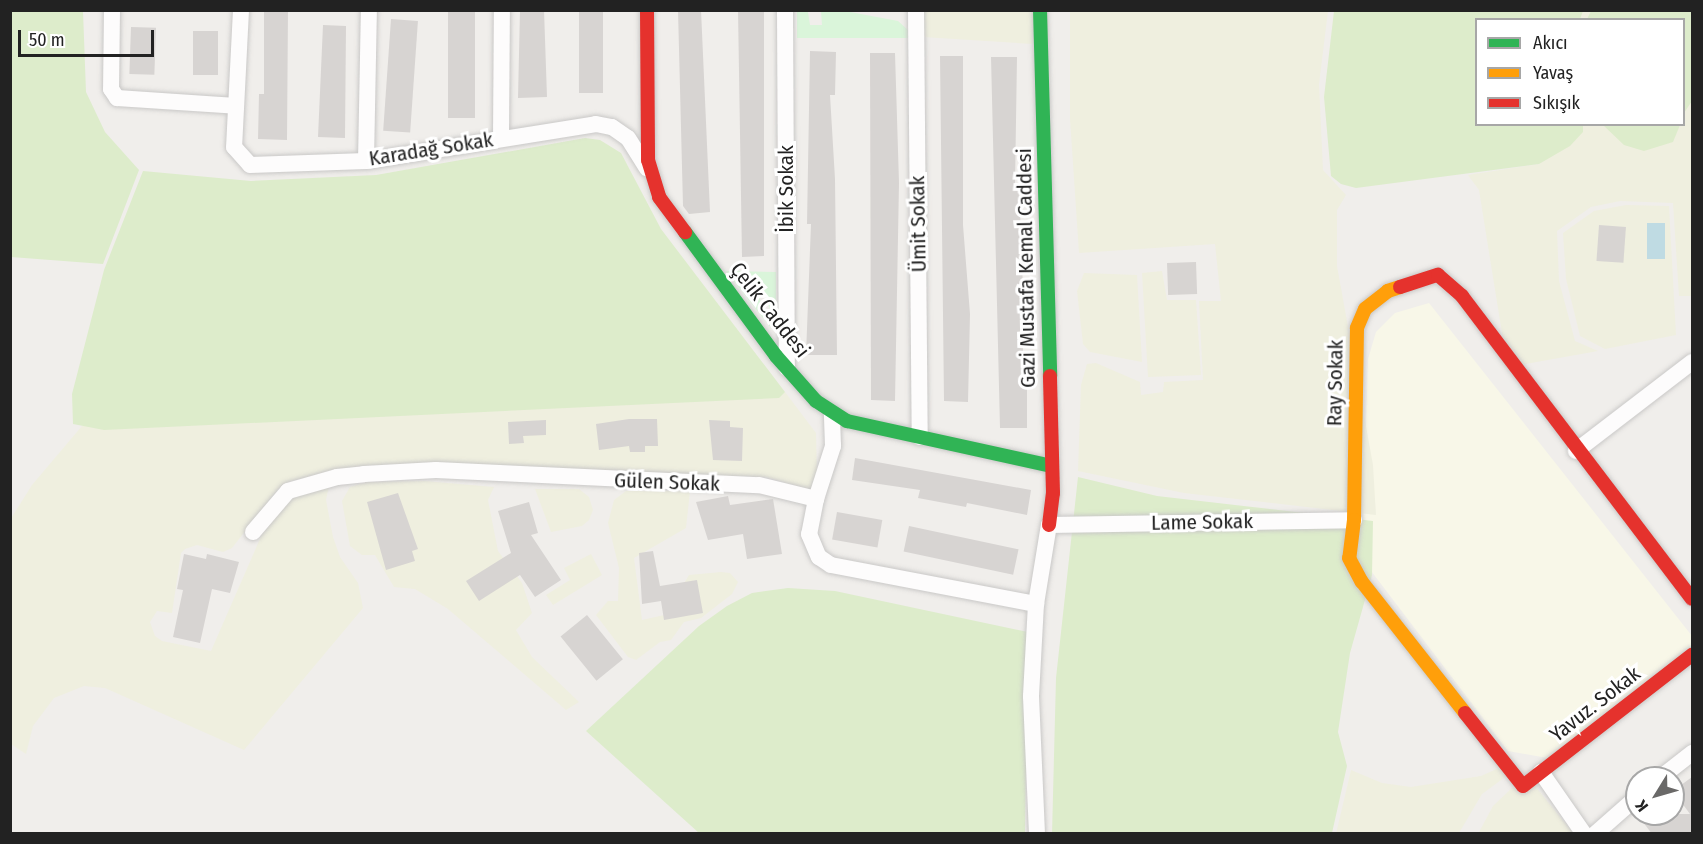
<!DOCTYPE html>
<html>
<head>
<meta charset="utf-8">
<style>
	body { margin:0 }
	#map { position:relative; width:1703px; height:844px; overflow:hidden; background:#f0eeeb; font-family:"Fira Sans Condensed",sans-serif }
	div>[style] { position:absolute }
	[style*='--x'] { left:calc(var(--x)*1px); top:calc(var(--y)*1px); width:calc(var(--w)*1px); rotate:calc(var(--a)*1deg) }
	.education>* { inset:0; background:#f8f7e8 }
	.farmland>* { inset:0; background:#efefdf }
	.grass>* { inset:0; background:#ddeccb }
	.park>* { inset:0; background:#daf5da }
	.water>* { inset:0; background:#bfdbe3; transform-origin:0 0 }
	.building>* { inset:0; background:#d7d4d2; transform-origin:0 0 }
	.roads { filter:drop-shadow(0 0 2px #c9c8c7) drop-shadow(0 0 2px #c9c8c7) }
	.street>* { height:16px; margin:-8px; padding:0 8px; transform-origin:8px; border-radius:8px; background:#fdfcfc }
	.fast>* { height:14px; margin:-7px; padding:0 7px; transform-origin:7px; border-radius:7px; background:#30b455 }
	.slow>* { height:14px; margin:-7px; padding:0 7px; transform-origin:7px; border-radius:7px; background:#ff9f0a }
	.jam>* { height:14px; margin:-7px; padding:0 7px; transform-origin:7px; border-radius:7px; background:#e5322d }
	span { translate:-50% -50%; white-space:nowrap; text-align:center; line-height:1.15; -webkit-text-stroke:6px #fff; paint-order:stroke }
	.street-label { font-size:21px; color:#222 }
	.frame { position:absolute; inset:0; border:12px solid #222; pointer-events:none }
	.legend { position:absolute; left:1475px; top:18px; width:210px; height:108px; box-sizing:border-box; background:#fff; border:2px solid #a7a7a7; margin:0; padding:8px 10px; list-style:none; font-size:18px; color:#222 }
	.legend li { display:flex; align-items:center; gap:12px; height:30px }
	.legend b { width:30px; border:2px solid #a7a7a7 }
	.north { position:absolute; left:1625px; top:766px; width:60px; height:60px; box-sizing:border-box; background:#fff; border:2px solid #a7a7a7; border-radius:50%; rotate:233deg; font-size:16px; font-weight:700; line-height:24px; text-align:center; color:#222 }
	.north::after { content:''; display:block; margin:auto; width:21px; height:27px; background:#6a6968; clip-path:polygon(50% 0,100% 100%,50% 72%,0 100%) }
	.scale { position:absolute; left:18px; top:30px; width:136px; height:27px; box-sizing:border-box; border:3px solid #222; border-top:0; padding-left:8px; font-size:18px; line-height:21px; white-space:nowrap; color:#222; -webkit-text-stroke:4px #fff; paint-order:stroke }
</style>
</head>
<body>
<div id="map">
	<div class="education">
		<div style="clip-path:polygon(1429px 303px,1692px 636px,1692px 646px,1547px 758px,1508px 751px,1362px 559px,1368px 359px,1376px 332px,1395px 313px)"></div>
	</div>
	<div class="farmland">
		<div style="clip-path:polygon(924px 11px,1034px 11px,1032px 44px,923px 37px)"></div>
		<div style="clip-path:polygon(1070px 11px,1328px 11px,1319px 84px,1323px 170px,1346px 195px,1337px 210px,1337px 266px,1373px 465px,1376px 515px,1184px 493px,1078px 471px,1081px 385px,1087px 364px,1096px 363px,1140px 382px,1141px 395px,1163px 392px,1164px 382px,1203px 380px,1199px 301px,1221px 301px,1215px 244px,1079px 253px,1070px 119px)"></div>
		<div style="clip-path:polygon(1582px 11px,1692px 11px,1692px 296px,1679px 296px,1673px 203px,1620px 201px,1591px 207px,1557px 231px,1559px 281px,1575px 341px,1598px 351px,1515px 366px,1506px 358px,1479px 190px,1468px 175px,1539px 164px,1582px 132px,1583px 125px,1684px 124px,1684px 20px,1579px 19px)"></div>
		<div style="clip-path:polygon(1626px 205px,1669px 206px,1676px 335px,1605px 349px,1580px 336px,1566px 279px,1563px 233px,1594px 211px)"></div>
		<div style="clip-path:polygon(1162px 271px,1167px 300px,1196px 300px,1201px 375px,1148px 377px,1142px 273px)"></div>
		<div style="clip-path:polygon(1084px 273px,1137px 275px,1142px 362px,1090px 352px,1083px 344px,1077px 291px)"></div>
		<div style="clip-path:polygon(785px 392px,816px 433px,817px 473px,811px 490px,767px 477px,362px 466px,290px 481px,279px 488px,232px 548px,223px 552px,197px 545px,185px 549px,181px 553px,172px 613px,157px 611px,150px 622px,155px 636px,162px 641px,211px 651px,270px 516px,298px 493px,329px 486px,326px 500px,333px 537px,340px 557px,358px 583px,363px 608px,244px 750px,105px 688px,84px 686px,54px 698px,33px 726px,26px 754px,11px 744px,10px 520px,32px 485px,82px 426px)"></div>
		<div style="clip-path:polygon(425px 481px,494px 487px,488px 500px,498px 551px,522px 583px,532px 613px,516px 630px,532px 657px,579px 702px,566px 710px,448px 609px,415px 589px,394px 587px,375px 555px,362px 555px,350px 546px,342px 501px,350px 487px,366px 482px)"></div>
		<div style="clip-path:polygon(535px 489px,579px 489px,589px 497px,593px 510px,589px 520px,582px 526px,551px 532px)"></div>
		<div style="clip-path:polygon(626px 491px,690px 491px,686px 528px,634px 558px,642px 620px,687px 610px,683px 585px,689px 575px,721px 572px,730px 573px,738px 582px,732px 594px,701px 618px,684px 622px,671px 640px,660px 642px,636px 660px,628px 657px,596px 615px,608px 601px,618px 601px,619px 568px,608px 523px,614px 500px)"></div>
		<div style="clip-path:polygon(591px 554px,602px 575px,553px 605px,546px 595px,570px 580px,564px 568px)"></div>
		<div style="clip-path:polygon(1510px 763px,1516px 769px,1482px 794px,1459px 833px,1336px 834px,1351px 770px,1382px 783px,1411px 787px,1481px 776px)"></div>
		<div style="clip-path:polygon(1535px 786px,1574px 834px,1478px 834px,1493px 806px,1512px 788px)"></div>
	</div>
	<div class="grass">
		<div style="clip-path:polygon(10px 11px,83px 11px,86px 92px,105px 132px,139px 170px,103px 264px,11px 257px)"></div>
		<div style="clip-path:polygon(1334px 11px,1583px 11px,1580px 19px,1476px 20px,1476px 124px,1583px 125px,1583px 132px,1570px 146px,1539px 164px,1356px 188px,1341px 184px,1331px 176px,1324px 97px)"></div>
		<div style="clip-path:polygon(1591px 11px,1692px 11px,1692px 101px,1684px 113px,1684px 20px,1587px 19px)"></div>
		<div style="clip-path:polygon(1603px 125px,1680px 125px,1673px 142px,1644px 151px,1624px 145px)"></div>
		<div style="clip-path:polygon(585px 138px,600px 140px,621px 153px,661px 229px,785px 392px,779px 398px,104px 430px,73px 424px,72px 394px,104px 270px,143px 171px,251px 181px,376px 175px)"></div>
		<div style="clip-path:polygon(1078px 477px,1157px 496px,1373px 521px,1372px 575px,1350px 653px,1338px 732px,1347px 766px,1332px 833px,1052px 834px,1056px 678px)"></div>
		<div style="clip-path:polygon(788px 588px,835px 591px,1028px 632px,1025px 833px,699px 833px,586px 731px,699px 626px,727px 606px,752px 593px)"></div>
	</div>
	<div class="park">
		<div style="clip-path:polygon(797px 11px,814px 11px,808px 12px,810px 25px,822px 25px,821px 11px,845px 11px,898px 21px,908px 30px,908px 38px,797px 38px)"></div>
		<div style="clip-path:polygon(726px 271px,776px 272px,776px 324px,762px 289px,757px 292px,771px 328px)"></div>
	</div>
	<div class="water">
		<div style="left:1647px;top:223px;width:18px;height:36px"></div>
	</div>
	<div class="building">
		<div style="clip-path:polygon(264px 10px,288px 10px,287px 140px,258px 139px,259px 94px,264px 94px)"></div>
		<div style="clip-path:polygon(520px 10px,544px 10px,547px 97px,518px 98px)"></div>
		<div style="left:579px;top:10px;width:24px;height:83px"></div>
		<div style="clip-path:polygon(678px 10px,701px 10px,710px 212px,689px 214px,683px 206px)"></div>
		<div style="clip-path:polygon(738px 10px,764px 10px,764px 256px,742px 257px)"></div>
		<div style="left:448px;top:11px;width:27px;height:107px"></div>
		<div style="left:391px;top:19px;width:27px;height:112px;rotate:4deg"></div>
		<div style="clip-path:polygon(323px 25px,346px 26px,345px 138px,318px 137px)"></div>
		<div style="left:131px;top:27px;width:25px;height:47px;rotate:2deg"></div>
		<div style="left:193px;top:31px;width:25px;height:44px"></div>
		<div style="clip-path:polygon(810px 51px,836px 52px,835px 95px,830px 95px,835px 179px,837px 355px,806px 355px,811px 224px,807px 224px)"></div>
		<div style="clip-path:polygon(870px 53px,895px 53px,899px 183px,895px 401px,871px 400px)"></div>
		<div style="clip-path:polygon(940px 56px,963px 56px,963px 225px,970px 314px,968px 402px,944px 401px)"></div>
		<div style="clip-path:polygon(991px 57px,1017px 57px,1015px 185px,1019px 185px,1024px 315px,1022px 382px,1027px 382px,1027px 428px,1000px 428px)"></div>
		<div style="left:1599px;top:225px;width:27px;height:36px;rotate:4deg"></div>
		<div style="left:1196px;top:262px;width:32px;height:29px;rotate:88deg"></div>
		<div style="clip-path:polygon(629px 419px,657px 419px,658px 446px,645px 446px,645px 452px,630px 452px,629px 446px,599px 450px,596px 424px)"></div>
		<div style="clip-path:polygon(546px 420px,546px 435px,523px 436px,524px 443px,509px 444px,508px 422px)"></div>
		<div style="clip-path:polygon(709px 420px,730px 421px,730px 427px,743px 428px,742px 461px,713px 460px)"></div>
		<div style="clip-path:polygon(855px 458px,1031px 490px,1027px 515px,967px 503px,966px 507px,918px 498px,920px 490px,852px 480px)"></div>
		<div style="clip-path:polygon(398px 493px,418px 549px,412px 551px,415px 561px,386px 570px,367px 502px)"></div>
		<div style="clip-path:polygon(728px 496px,730px 505px,773px 499px,782px 554px,747px 559px,743px 534px,708px 540px,696px 502px)"></div>
		<div style="clip-path:polygon(529px 502px,538px 533px,531px 535px,561px 580px,535px 597px,520px 575px,479px 601px,466px 581px,511px 553px,498px 511px)"></div>
		<div style="left:837px;top:512px;width:46px;height:28px;rotate:10deg"></div>
		<div style="left:909px;top:526px;width:112px;height:26px;rotate:12deg"></div>
		<div style="clip-path:polygon(653px 551px,660px 586px,697px 580px,703px 613px,664px 620px,661px 601px,642px 604px,639px 553px)"></div>
		<div style="clip-path:polygon(184px 554px,206px 559px,207px 554px,239px 562px,230px 593px,212px 589px,200px 643px,173px 637px,183px 590px,177px 589px)"></div>
		<div style="left:587px;top:615px;width:57px;height:34px;rotate:51deg"></div>
		<div style="clip-path:polygon(1692px 777px,1692px 834px,1652px 834px,1637px 814px,1690px 814px,1673px 791px)"></div>
	</div>
	<div class="roads">
		<div class="street">
			<div style="--x:112;--y:10;--w:79;--a:90.7"></div>
			<div style="--x:111;--y:89;--w:11;--a:56"></div>
			<div style="--x:117;--y:98;--w:119;--a:3.8"></div>
			<div style="--x:241;--y:10;--w:137;--a:92.9"></div>
			<div style="--x:234;--y:147;--w:24;--a:48"></div>
			<div style="--x:250;--y:165;--w:116;--a:-2"></div>
			<div style="--x:366;--y:161;--w:233;--a:-9.1"></div>
			<div style="--x:596;--y:124;--w:16;--a:11"></div>
			<div style="--x:612;--y:127;--w:19;--a:35"></div>
			<div style="--x:628;--y:138;--w:36;--a:58"></div>
			<div style="--x:785;--y:10;--w:358;--a:89.7"></div>
			<div style="--x:916;--y:10;--w:427;--a:89.5"></div>
			<div style="--x:501;--y:138;--w:128;--a:-89.6"></div>
			<div style="--x:366;--y:161;--w:151;--a:-88.9"></div>
			<div style="--x:1576;--y:451;--w:146;--a:-37.5"></div>
			<div style="--x:816;--y:499;--w:56;--a:-72.2"></div>
			<div style="--x:833;--y:446;--w:32;--a:-92"></div>
			<div style="--x:253;--y:532;--w:54;--a:-49.5"></div>
			<div style="--x:288;--y:491;--w:51;--a:-15.9"></div>
			<div style="--x:337;--y:477;--w:27;--a:-6"></div>
			<div style="--x:364;--y:474;--w:72;--a:-3.2"></div>
			<div style="--x:436;--y:470;--w:323;--a:2.7"></div>
			<div style="--x:759;--y:485;--w:59;--a:13.8"></div>
			<div style="--x:816;--y:499;--w:36;--a:101"></div>
			<div style="--x:809;--y:534;--w:25;--a:67"></div>
			<div style="--x:819;--y:557;--w:14;--a:34"></div>
			<div style="--x:831;--y:565;--w:209;--a:10.8"></div>
			<div style="--x:1541;--y:772;--w:75;--a:55.3"></div>
			<div style="--x:1660;--y:778;--w:41;--a:-38"></div>
			<div style="--x:1037;--y:834;--w:138;--a:-92.5"></div>
			<div style="--x:1031;--y:696;--w:92;--a:-86.9"></div>
			<div style="--x:1036;--y:604;--w:80;--a:-80.7"></div>
			<div style="--x:1049;--y:525;--w:305;--a:-0.9"></div>
			<div style="--x:1595;--y:834;--w:56;--a:-41.4"></div>
		</div>
		<div class="fast">
			<div style="--x:1040;--y:10;--w:366;--a:88.4"></div>
			<div style="--x:685;--y:232;--w:154;--a:53.7"></div>
			<div style="--x:776;--y:356;--w:60;--a:48.4"></div>
			<div style="--x:816;--y:401;--w:37;--a:33"></div>
			<div style="--x:847;--y:421;--w:209;--a:12.4"></div>
		</div>
		<div class="slow">
			<div style="--x:1400;--y:287;--w:13;--a:162"></div>
			<div style="--x:1388;--y:291;--w:29;--a:142"></div>
			<div style="--x:1365;--y:309;--w:21;--a:113"></div>
			<div style="--x:1357;--y:328;--w:192;--a:90.9"></div>
			<div style="--x:1354;--y:520;--w:38;--a:97"></div>
			<div style="--x:1349;--y:558;--w:27;--a:62"></div>
			<div style="--x:1362;--y:582;--w:167;--a:51.8"></div>
		</div>
		<div class="jam">
			<div style="--x:647;--y:10;--w:150;--a:89.6"></div>
			<div style="--x:648;--y:160;--w:39;--a:73"></div>
			<div style="--x:659;--y:197;--w:44;--a:53.4"></div>
			<div style="--x:1400;--y:287;--w:40;--a:-18"></div>
			<div style="--x:1438;--y:275;--w:32;--a:41"></div>
			<div style="--x:1462;--y:296;--w:380;--a:52.8"></div>
			<div style="--x:1049;--y:525;--w:32;--a:-83"></div>
			<div style="--x:1053;--y:493;--w:117;--a:-91.5"></div>
			<div style="--x:1465;--y:713;--w:93;--a:51.5"></div>
			<div style="--x:1523;--y:786;--w:214;--a:-37.8"></div>
		</div>
	</div>
	<div class="street-label">
		<span style="left:431px;top:149px;rotate:-9deg">Karadağ Sokak</span>
		<span style="left:786px;top:189px;rotate:-90deg">İbik Sokak</span>
		<span style="left:918px;top:224px;rotate:-91deg">Ümit Sokak</span>
		<span style="left:1026px;top:268px;rotate:-91deg">Gazi Mustafa Kemal Caddesi</span>
		<span style="left:770px;top:310px;rotate:52deg">Çelik Caddesi</span>
		<span style="left:1335px;top:383px;rotate:-89deg">Ray Sokak</span>
		<span style="left:667px;top:482px;rotate:2deg">Gülen Sokak</span>
		<span style="left:1202px;top:522px;rotate:-1deg">Lame Sokak</span>
		<span style="left:1595px;top:704px;rotate:-38deg">Yavuz. Sokak</span>
	</div>
	<div class="frame"></div>
	<ul class="legend">
	<li><b style="height:8px;background:#30b455"></b>Akıcı</li>
	<li><b style="height:8px;background:#ff9f0a"></b>Yavaş</li>
	<li><b style="height:8px;background:#e5322d"></b>Sıkışık</li>
	</ul>
	<div class="north">K</div>
	<div class="scale">50 m</div>
</div>
</body>
</html>
